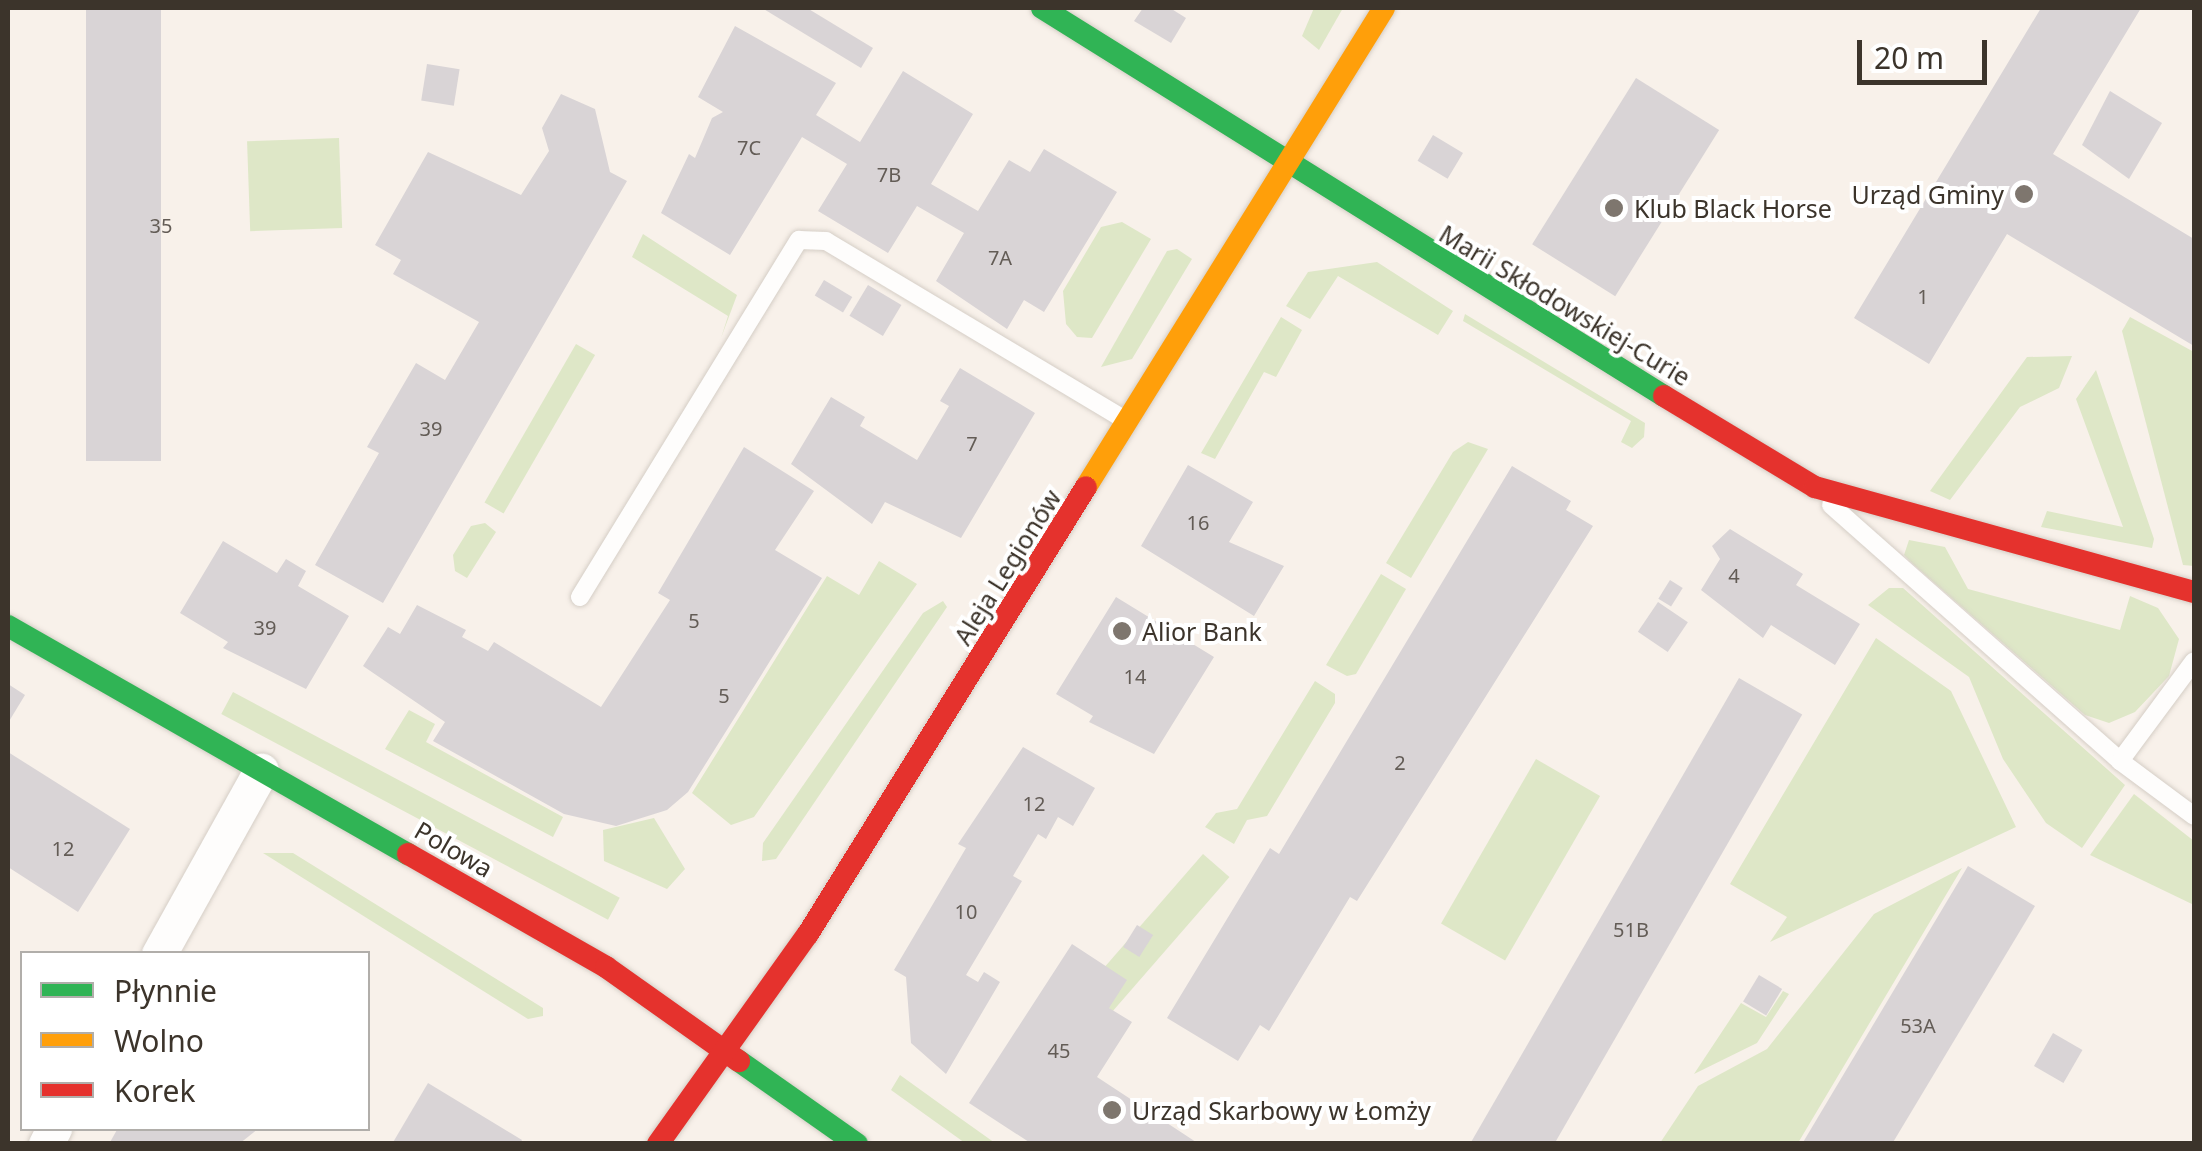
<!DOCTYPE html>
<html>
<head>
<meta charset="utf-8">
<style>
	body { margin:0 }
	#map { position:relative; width:2202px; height:1151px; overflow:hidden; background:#f8f1ea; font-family:"Noto Sans",sans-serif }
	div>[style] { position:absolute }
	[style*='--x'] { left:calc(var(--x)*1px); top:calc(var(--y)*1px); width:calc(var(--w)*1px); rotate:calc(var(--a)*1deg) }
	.green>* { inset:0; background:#dee7c7; transform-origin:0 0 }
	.building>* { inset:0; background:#d9d4d6; transform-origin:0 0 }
	.roads { filter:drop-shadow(0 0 2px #d5cec6) drop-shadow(0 0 2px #d5cec6) }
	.lane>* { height:18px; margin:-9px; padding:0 9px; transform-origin:9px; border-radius:9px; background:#fefdfc }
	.street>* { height:35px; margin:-17.5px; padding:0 17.5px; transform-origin:17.5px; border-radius:17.5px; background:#fefdfc }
	.fast>* { height:22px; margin:-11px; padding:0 11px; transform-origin:11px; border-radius:11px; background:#30b455 }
	.slow>* { height:22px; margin:-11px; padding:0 11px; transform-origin:11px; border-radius:11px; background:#ff9f0a }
	.jam>* { height:22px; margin:-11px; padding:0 11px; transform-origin:11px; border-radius:11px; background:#e5322d }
	.dots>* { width:28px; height:28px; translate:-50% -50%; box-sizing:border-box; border:5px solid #fff; border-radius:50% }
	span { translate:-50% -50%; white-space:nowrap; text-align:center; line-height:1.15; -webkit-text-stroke:8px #fff; paint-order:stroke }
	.number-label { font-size:20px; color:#635c56 }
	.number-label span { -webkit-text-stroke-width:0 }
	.poi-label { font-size:25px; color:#3c342b }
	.right { translate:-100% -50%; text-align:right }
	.left { translate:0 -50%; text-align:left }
	.street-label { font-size:25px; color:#3c342b }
	.frame { position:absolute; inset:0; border:10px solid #3c342b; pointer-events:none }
	.legend { position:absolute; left:20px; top:951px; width:350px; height:180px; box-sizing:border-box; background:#fff; border:2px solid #b1aeaa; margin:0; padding:12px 18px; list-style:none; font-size:30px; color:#3c342b }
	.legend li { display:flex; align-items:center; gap:20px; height:50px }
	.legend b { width:50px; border:2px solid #b1aeaa }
	.scale { position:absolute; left:1857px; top:40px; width:130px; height:45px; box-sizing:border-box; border:5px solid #3c342b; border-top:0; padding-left:12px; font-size:30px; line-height:35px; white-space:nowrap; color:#3c342b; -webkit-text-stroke:8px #fff; paint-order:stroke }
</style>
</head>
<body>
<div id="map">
	<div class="green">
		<div style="clip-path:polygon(1314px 8px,1343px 8px,1319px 50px,1302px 36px)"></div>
		<div style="left:339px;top:138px;width:90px;height:92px;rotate:88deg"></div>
		<div style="clip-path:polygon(1122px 222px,1151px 239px,1092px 338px,1077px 337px,1066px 324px,1063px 291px,1101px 227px)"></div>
		<div style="clip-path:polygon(643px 234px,737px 295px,721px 338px,728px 316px,632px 257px)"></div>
		<div style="clip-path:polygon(1177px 249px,1192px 259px,1132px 359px,1101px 367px,1167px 251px)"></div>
		<div style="clip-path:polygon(1377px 262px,1453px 311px,1438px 335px,1338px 276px,1310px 319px,1286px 306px,1308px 272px)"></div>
		<div style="clip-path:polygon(1465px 314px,1645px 423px,1644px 437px,1632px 448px,1621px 442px,1631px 421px,1463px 321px)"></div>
		<div style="clip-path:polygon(1281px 317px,1302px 330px,1276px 377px,1264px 372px,1215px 459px,1201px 453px)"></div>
		<div style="clip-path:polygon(2130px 317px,2194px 352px,2194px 566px,2183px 565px,2122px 331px)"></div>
		<div style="left:576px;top:344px;width:22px;height:183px;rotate:30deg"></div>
		<div style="clip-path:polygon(2072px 356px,2059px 388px,2020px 407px,1950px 500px,1930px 491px,2027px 357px)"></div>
		<div style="clip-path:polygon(2096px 370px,2154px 539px,2152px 548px,2041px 527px,2047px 511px,2123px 527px,2076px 399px)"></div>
		<div style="clip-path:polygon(1468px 442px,1488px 449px,1411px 578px,1386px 563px,1453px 452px)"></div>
		<div style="clip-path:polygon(485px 523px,496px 532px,467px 578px,455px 571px,453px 555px,471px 526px)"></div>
		<div style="clip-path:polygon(1909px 540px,1945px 547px,1968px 589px,2120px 630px,2130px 596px,2158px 608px,2179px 639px,2169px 676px,2135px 712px,2109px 723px,2085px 715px,1913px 564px,1904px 555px)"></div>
		<div style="clip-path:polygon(879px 561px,917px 584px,754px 817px,731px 825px,692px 793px,827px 576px,859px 595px)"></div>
		<div style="clip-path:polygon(1381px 574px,1406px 589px,1356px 674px,1347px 676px,1326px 665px)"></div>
		<div style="clip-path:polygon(1889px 588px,1903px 588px,2125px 785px,2082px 848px,2046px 823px,2003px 759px,1969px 677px,1868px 605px)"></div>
		<div style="clip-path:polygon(943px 601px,947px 607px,776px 859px,762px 861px,763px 843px,923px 613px)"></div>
		<div style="clip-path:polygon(1876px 638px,1951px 691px,2016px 827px,1770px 942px,1787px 917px,1730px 884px)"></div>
		<div style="clip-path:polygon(1315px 681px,1335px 694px,1335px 703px,1267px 816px,1247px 820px,1234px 844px,1205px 827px,1216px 813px,1237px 809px)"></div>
		<div style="left:233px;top:692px;width:438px;height:25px;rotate:28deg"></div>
		<div style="clip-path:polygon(409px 710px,435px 724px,426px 742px,563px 817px,553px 837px,385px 749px)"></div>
		<div style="left:1536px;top:759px;width:74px;height:190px;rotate:30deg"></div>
		<div style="clip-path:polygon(2134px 794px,2194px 841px,2194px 905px,2090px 855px)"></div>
		<div style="clip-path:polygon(654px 818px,685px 869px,667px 889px,604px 861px,603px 830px)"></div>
		<div style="clip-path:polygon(263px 853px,293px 853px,543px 1008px,543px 1016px,528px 1019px)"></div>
		<div style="left:1203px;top:854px;width:35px;height:178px;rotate:41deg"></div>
		<div style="clip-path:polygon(1962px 868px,1798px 1143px,1660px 1143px,1698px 1086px,1767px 1049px,1874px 914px)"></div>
		<div style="clip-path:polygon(1783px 991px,1789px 994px,1757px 1043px,1694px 1074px,1741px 1003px,1766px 1017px)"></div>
		<div style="clip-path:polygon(900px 1075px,943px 1106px,995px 1143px,965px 1143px,891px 1090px)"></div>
	</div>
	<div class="building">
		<div style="left:86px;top:8px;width:75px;height:453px"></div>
		<div style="clip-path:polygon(762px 8px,807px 8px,873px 48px,861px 68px)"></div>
		<div style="clip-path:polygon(1143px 8px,1170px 8px,1186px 18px,1171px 43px,1134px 21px)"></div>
		<div style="clip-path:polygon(2041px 8px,2141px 8px,2053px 154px,2194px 239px,2194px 346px,2007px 234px,1929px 364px,1854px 318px)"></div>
		<div style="clip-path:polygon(735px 26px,836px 83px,816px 115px,860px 142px,903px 71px,973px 114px,931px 184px,978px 211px,1009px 160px,1030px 172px,1044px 149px,1117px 192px,1044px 312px,1024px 300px,1007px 329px,936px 281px,964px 233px,917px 206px,888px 253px,818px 211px,847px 164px,802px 137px,730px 255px,661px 213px,689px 154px,695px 158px,712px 118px,723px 112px,698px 97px)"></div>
		<div style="left:427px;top:64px;width:33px;height:37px;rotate:9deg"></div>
		<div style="left:1636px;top:78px;width:98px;height:196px;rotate:32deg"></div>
		<div style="clip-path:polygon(2110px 91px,2162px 123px,2129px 179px,2082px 145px)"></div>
		<div style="clip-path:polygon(561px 94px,595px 109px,610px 172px,627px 181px,383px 603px,315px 565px,379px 453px,367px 447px,416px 363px,445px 380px,479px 322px,393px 274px,401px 260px,375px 245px,428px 152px,521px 195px,549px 151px,542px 128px)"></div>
		<div style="left:1433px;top:135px;width:35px;height:30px;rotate:31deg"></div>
		<div style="left:824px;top:280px;width:33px;height:18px;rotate:31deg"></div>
		<div style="left:868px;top:285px;width:39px;height:36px;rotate:31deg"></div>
		<div style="clip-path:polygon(960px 368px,1035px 413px,961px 538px,885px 502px,872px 524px,791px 464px,831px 397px,865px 417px,860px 426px,917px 460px,949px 406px,940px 401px)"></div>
		<div style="clip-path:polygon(744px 447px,814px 491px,775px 550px,822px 578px,688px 792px,667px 810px,616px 826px,564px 814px,433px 741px,445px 722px,363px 666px,388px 627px,400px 634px,417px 605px,466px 630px,462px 637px,488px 651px,494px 642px,601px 707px,670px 600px,658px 593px)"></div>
		<div style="clip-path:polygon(1188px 465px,1253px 502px,1229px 542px,1284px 566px,1254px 616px,1141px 546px)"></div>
		<div style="clip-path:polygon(1512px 466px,1571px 501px,1566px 510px,1593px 526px,1357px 901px,1350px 897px,1269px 1031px,1260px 1025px,1238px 1061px,1167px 1018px,1270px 848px,1279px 854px)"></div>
		<div style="clip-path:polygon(1730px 529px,1803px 574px,1796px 585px,1860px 624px,1835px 665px,1771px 625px,1763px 638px,1701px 590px,1720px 559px,1712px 546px)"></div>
		<div style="clip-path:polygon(223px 541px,277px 573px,286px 559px,306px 571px,298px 586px,349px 616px,306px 689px,223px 648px,228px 642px,180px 613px)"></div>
		<div style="left:1670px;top:580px;width:15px;height:22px;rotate:32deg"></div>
		<div style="clip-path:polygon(1116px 597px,1214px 657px,1154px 754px,1089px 722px,1093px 716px,1056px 694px)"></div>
		<div style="left:1658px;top:602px;width:36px;height:36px;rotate:34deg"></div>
		<div style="left:1739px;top:678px;width:73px;height:543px;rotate:30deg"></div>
		<div style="clip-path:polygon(8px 684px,25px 695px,8px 723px)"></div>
		<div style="clip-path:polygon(1023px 747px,1095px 788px,1073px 826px,1058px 817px,1046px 839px,1038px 834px,1013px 876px,1022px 881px,966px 975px,978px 982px,984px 972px,1000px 982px,946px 1074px,911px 1043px,906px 977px,894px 970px,966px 848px,958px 844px)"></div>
		<div style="clip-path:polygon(8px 752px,130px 829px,78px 912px,8px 867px)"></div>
		<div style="clip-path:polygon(1968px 866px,2035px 906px,1892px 1144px,1802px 1144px)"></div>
		<div style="left:1137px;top:925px;width:19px;height:26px;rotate:32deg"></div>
		<div style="clip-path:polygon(1072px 944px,1127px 980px,1109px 1008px,1132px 1022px,1097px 1077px,1199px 1144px,1032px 1144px,969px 1103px)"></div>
		<div style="left:1759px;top:975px;width:27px;height:31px;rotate:31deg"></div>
		<div style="left:2053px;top:1033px;width:34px;height:38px;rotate:30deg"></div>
		<div style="clip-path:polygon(428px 1083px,522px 1140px,520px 1144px,392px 1144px)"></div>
		<div style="clip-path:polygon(118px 1128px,259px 1128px,239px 1144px,109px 1144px)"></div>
	</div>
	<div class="roads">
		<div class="lane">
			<div style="--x:1831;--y:505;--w:386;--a:41.5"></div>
			<div style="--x:2120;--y:761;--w:92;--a:36.6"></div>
			<div style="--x:580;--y:597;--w:419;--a:-58.5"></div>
			<div style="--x:799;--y:240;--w:27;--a:2"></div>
			<div style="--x:826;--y:241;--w:348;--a:30.9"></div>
			<div style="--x:2120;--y:761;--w:124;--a:-53.5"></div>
		</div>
		<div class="street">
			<div style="--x:159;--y:954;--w:210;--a:-60.9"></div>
			<div style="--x:46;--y:1144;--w:18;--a:-63"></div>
		</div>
		<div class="fast">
			<div style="--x:1042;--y:8;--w:733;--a:31.96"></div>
			<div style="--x:8;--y:626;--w:460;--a:29.7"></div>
			<div style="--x:739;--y:1061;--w:144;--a:35.1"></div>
		</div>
		<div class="slow">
			<div style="--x:1086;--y:487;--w:564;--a:-58.11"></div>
		</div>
		<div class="jam">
			<div style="--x:1664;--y:396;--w:176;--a:31.1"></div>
			<div style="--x:1815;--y:487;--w:393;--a:15.5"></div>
			<div style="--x:408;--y:854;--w:228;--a:29.7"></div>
			<div style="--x:606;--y:967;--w:163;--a:35.3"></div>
			<div style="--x:658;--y:1144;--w:258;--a:-54.5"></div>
			<div style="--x:808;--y:934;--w:526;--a:-58.12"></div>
		</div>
	</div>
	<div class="dots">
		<div style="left:2024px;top:194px;background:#7e766e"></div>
		<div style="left:1614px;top:208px;background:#7e766e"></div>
		<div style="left:1122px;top:631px;background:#7e766e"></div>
		<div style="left:1112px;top:1110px;background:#7e766e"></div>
	</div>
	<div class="number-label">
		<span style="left:749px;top:147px">7C</span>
		<span style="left:889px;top:174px">7B</span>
		<span style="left:161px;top:225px">35</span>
		<span style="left:1000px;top:257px">7A</span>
		<span style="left:1923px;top:296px">1</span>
		<span style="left:431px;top:428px">39</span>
		<span style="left:972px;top:443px">7</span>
		<span style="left:1198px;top:522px">16</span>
		<span style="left:1734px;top:575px">4</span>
		<span style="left:694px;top:620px">5</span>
		<span style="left:265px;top:627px">39</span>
		<span style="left:1135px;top:676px">14</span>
		<span style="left:724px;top:695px">5</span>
		<span style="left:1400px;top:762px">2</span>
		<span style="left:1034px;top:803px">12</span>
		<span style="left:63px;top:848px">12</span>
		<span style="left:966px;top:911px">10</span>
		<span style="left:1631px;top:929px">51B</span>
		<span style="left:1918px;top:1025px">53A</span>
		<span style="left:1059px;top:1050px">45</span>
	</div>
	<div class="poi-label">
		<span class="right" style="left:2004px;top:194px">Urząd Gminy</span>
		<span class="left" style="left:1634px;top:208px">Klub Black Horse</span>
		<span class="left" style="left:1142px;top:631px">Alior Bank</span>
		<span class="left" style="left:1132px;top:1110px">Urząd Skarbowy w Łomży</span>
	</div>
	<div class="street-label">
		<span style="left:1565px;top:305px;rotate:31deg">Marii Skłodowskiej-Curie</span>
		<span style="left:1007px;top:567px;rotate:-58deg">Aleja Legionów</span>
		<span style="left:454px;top:849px;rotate:30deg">Polowa</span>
	</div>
	<div class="frame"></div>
	<ul class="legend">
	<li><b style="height:12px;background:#30b455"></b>Płynnie</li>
	<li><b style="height:12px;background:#ff9f0a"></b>Wolno</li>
	<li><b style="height:12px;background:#e5322d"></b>Korek</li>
	</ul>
	<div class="scale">20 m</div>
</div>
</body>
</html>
